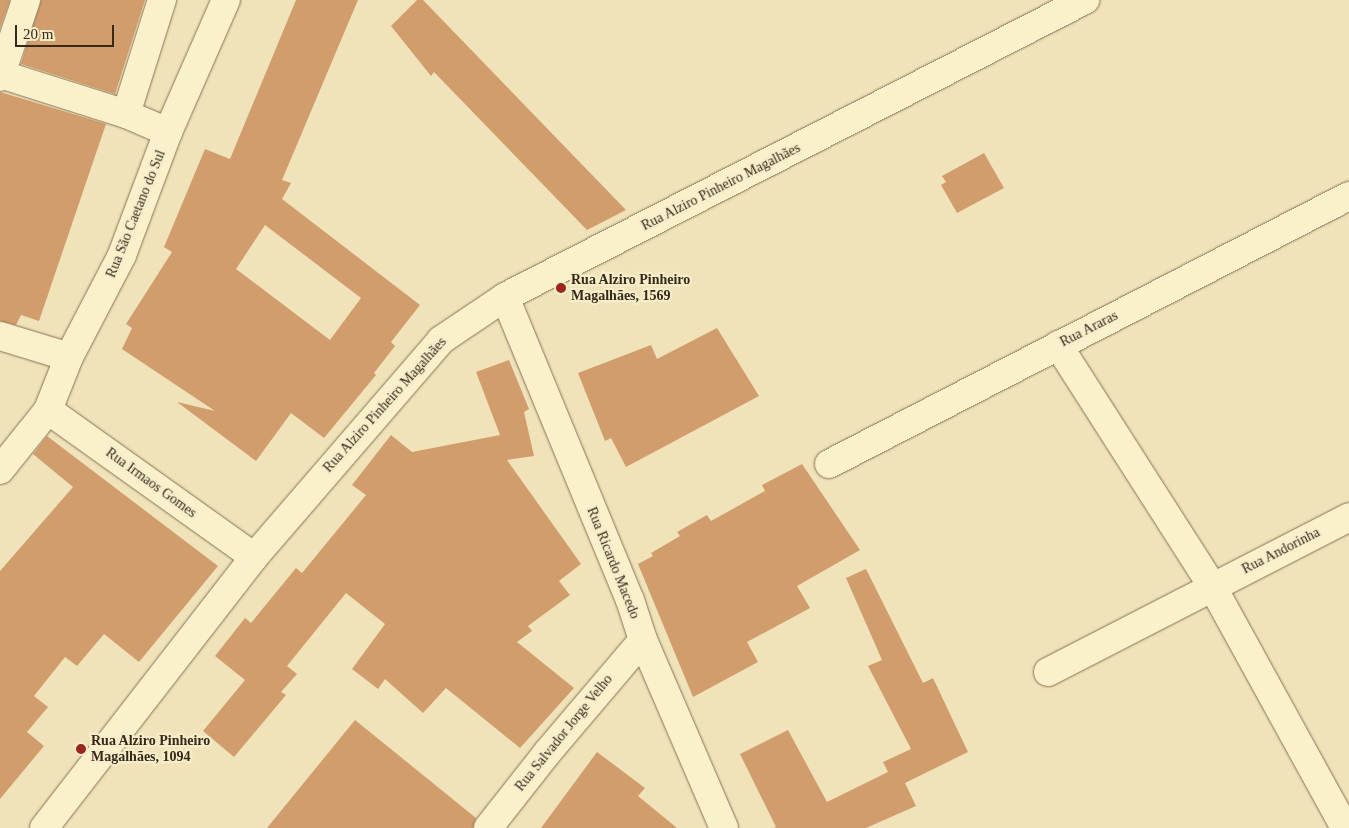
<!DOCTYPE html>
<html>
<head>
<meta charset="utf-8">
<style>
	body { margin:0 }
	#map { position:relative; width:1349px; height:828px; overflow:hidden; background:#f0e3b9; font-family:"Times New Roman",serif }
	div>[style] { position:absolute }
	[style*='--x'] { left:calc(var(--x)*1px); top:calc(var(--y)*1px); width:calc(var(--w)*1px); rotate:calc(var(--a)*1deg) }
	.building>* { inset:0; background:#d29d6c }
	.roads { filter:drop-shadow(0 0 1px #887253) drop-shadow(0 0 1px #887253) }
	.street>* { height:28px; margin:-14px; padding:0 14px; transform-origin:14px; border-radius:14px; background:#fbf0cc }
	.secondary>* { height:28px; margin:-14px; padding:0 14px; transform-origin:14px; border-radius:14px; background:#fbf0cc }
	.dots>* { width:14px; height:14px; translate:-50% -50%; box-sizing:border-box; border:2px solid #f7edc9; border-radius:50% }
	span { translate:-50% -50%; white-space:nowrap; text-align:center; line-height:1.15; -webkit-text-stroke:4.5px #f7edc9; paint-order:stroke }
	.street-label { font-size:14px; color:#352919 }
	.poi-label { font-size:14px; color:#352919; font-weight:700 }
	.left { translate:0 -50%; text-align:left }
	.scale { position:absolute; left:15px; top:25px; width:99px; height:22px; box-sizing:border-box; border:2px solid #352919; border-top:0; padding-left:6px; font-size:15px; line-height:18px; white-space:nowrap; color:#352919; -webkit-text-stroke:4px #f7edc9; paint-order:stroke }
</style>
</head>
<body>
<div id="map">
	<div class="building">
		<div style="clip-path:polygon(0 0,10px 0,0 28px)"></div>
		<div style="clip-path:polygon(41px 0,145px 0,115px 94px,21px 64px)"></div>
		<div style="clip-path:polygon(evenodd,296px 0,358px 0,282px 180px,291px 183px,282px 199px,420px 305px,391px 342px,395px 346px,374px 373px,376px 375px,324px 438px,291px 413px,256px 461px,177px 402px,215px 411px,122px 349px,132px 328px,126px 324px,172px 252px,164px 247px,205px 149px,230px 159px,296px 0,265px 225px,361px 298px,330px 340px,236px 269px,265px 225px)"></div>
		<div style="clip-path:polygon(417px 0,423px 0,626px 210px,587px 230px,434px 72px,431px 76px,391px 26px)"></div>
		<div style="clip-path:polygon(0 92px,106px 124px,39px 321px,21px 315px,16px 325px,0 321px)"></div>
		<div style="clip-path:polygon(984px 153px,1004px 188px,957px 213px,941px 185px,946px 182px,942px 176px)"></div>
		<div style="clip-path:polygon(717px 328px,759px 396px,626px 467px,611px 438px,605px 441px,578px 373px,651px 345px,657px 359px)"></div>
		<div style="clip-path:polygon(509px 360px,529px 409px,524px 412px,534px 456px,507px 460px,581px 564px,559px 581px,570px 595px,528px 626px,532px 631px,517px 642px,574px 688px,520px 748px,446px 688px,423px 713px,385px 679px,378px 689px,352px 669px,385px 624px,346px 593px,287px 666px,297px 674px,281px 692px,286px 695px,234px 757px,203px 731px,245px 680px,215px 656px,245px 618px,251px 623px,296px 568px,302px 573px,366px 495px,352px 485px,391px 435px,412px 452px,500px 435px,476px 372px)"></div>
		<div style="clip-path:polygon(47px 436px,218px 566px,139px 662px,104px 634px,77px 666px,65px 657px,34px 696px,48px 707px,27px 732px,44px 746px,0 799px,0 571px,73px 487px,33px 454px)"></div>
		<div style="clip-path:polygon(802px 464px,860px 550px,797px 586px,810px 608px,747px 642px,758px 662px,693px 697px,638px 564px,653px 556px,651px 553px,680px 536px,677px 532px,707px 515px,711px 521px,765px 491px,762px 485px)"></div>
		<div style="clip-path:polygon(866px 569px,923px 683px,933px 678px,968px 752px,905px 783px,916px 806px,866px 828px,773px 828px,776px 827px,740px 754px,788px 730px,827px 802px,888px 772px,883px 762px,911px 749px,868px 666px,882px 660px,846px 578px)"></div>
		<div style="clip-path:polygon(355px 720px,476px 818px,473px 828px,267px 828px)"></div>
		<div style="clip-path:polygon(597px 752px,645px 788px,638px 796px,677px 828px,541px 828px)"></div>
	</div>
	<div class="roads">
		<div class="street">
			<div style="--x:0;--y:74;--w:132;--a:17.6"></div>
			<div style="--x:126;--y:114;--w:46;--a:23.2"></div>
			<div style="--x:0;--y:77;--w:81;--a:-71.3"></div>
			<div style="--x:126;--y:114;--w:120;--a:-72.5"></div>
			<div style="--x:505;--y:297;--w:328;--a:67.6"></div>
			<div style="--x:630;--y:600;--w:42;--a:72"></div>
			<div style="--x:643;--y:640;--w:205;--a:66.7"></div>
			<div style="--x:0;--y:336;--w:72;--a:16.9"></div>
			<div style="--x:1058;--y:345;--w:286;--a:57.4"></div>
			<div style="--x:1212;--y:586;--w:276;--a:61.2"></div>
			<div style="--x:48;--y:410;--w:253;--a:35.5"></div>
			<div style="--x:829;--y:464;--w:585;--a:-27.27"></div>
			<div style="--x:0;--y:470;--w:77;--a:-51.3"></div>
			<div style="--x:48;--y:410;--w:57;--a:-68.4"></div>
			<div style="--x:69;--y:357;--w:115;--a:-62.5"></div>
			<div style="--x:122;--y:255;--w:131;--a:-69.5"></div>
			<div style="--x:168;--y:132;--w:144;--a:-66.3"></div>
			<div style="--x:1048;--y:672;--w:339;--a:-27.2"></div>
			<div style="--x:488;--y:828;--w:95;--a:-51.8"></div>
			<div style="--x:547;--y:753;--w:148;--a:-49.7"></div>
		</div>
		<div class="secondary">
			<div style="--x:44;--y:828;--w:343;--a:-52.2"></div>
			<div style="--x:254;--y:557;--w:286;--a:-49.2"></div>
			<div style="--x:441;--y:340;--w:77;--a:-33.9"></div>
			<div style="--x:505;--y:297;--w:652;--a:-27.12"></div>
		</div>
	</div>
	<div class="dots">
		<div style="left:561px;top:288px;background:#9a261f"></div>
		<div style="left:81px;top:749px;background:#9a261f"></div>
	</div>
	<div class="street-label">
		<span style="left:721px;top:187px;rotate:-27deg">Rua Alziro Pinheiro Magalhães</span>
		<span style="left:136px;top:214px;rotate:-68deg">Rua São Caetano do Sul</span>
		<span style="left:1089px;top:329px;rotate:-27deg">Rua Araras</span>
		<span style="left:385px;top:405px;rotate:-48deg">Rua Alziro Pinheiro Magalhães</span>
		<span style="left:151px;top:483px;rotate:36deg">Rua Irmaos Gomes</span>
		<span style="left:1281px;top:551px;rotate:-27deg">Rua Andorinha</span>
		<span style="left:613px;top:563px;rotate:68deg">Rua Ricardo Macedo</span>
		<span style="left:564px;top:733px;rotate:-51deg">Rua Salvador Jorge Velho</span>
	</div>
	<div class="poi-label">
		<span class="left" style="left:571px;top:288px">Rua Alziro Pinheiro<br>Magalhães, 1569</span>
		<span class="left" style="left:91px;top:749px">Rua Alziro Pinheiro<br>Magalhães, 1094</span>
	</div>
	<div class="scale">20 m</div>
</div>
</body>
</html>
